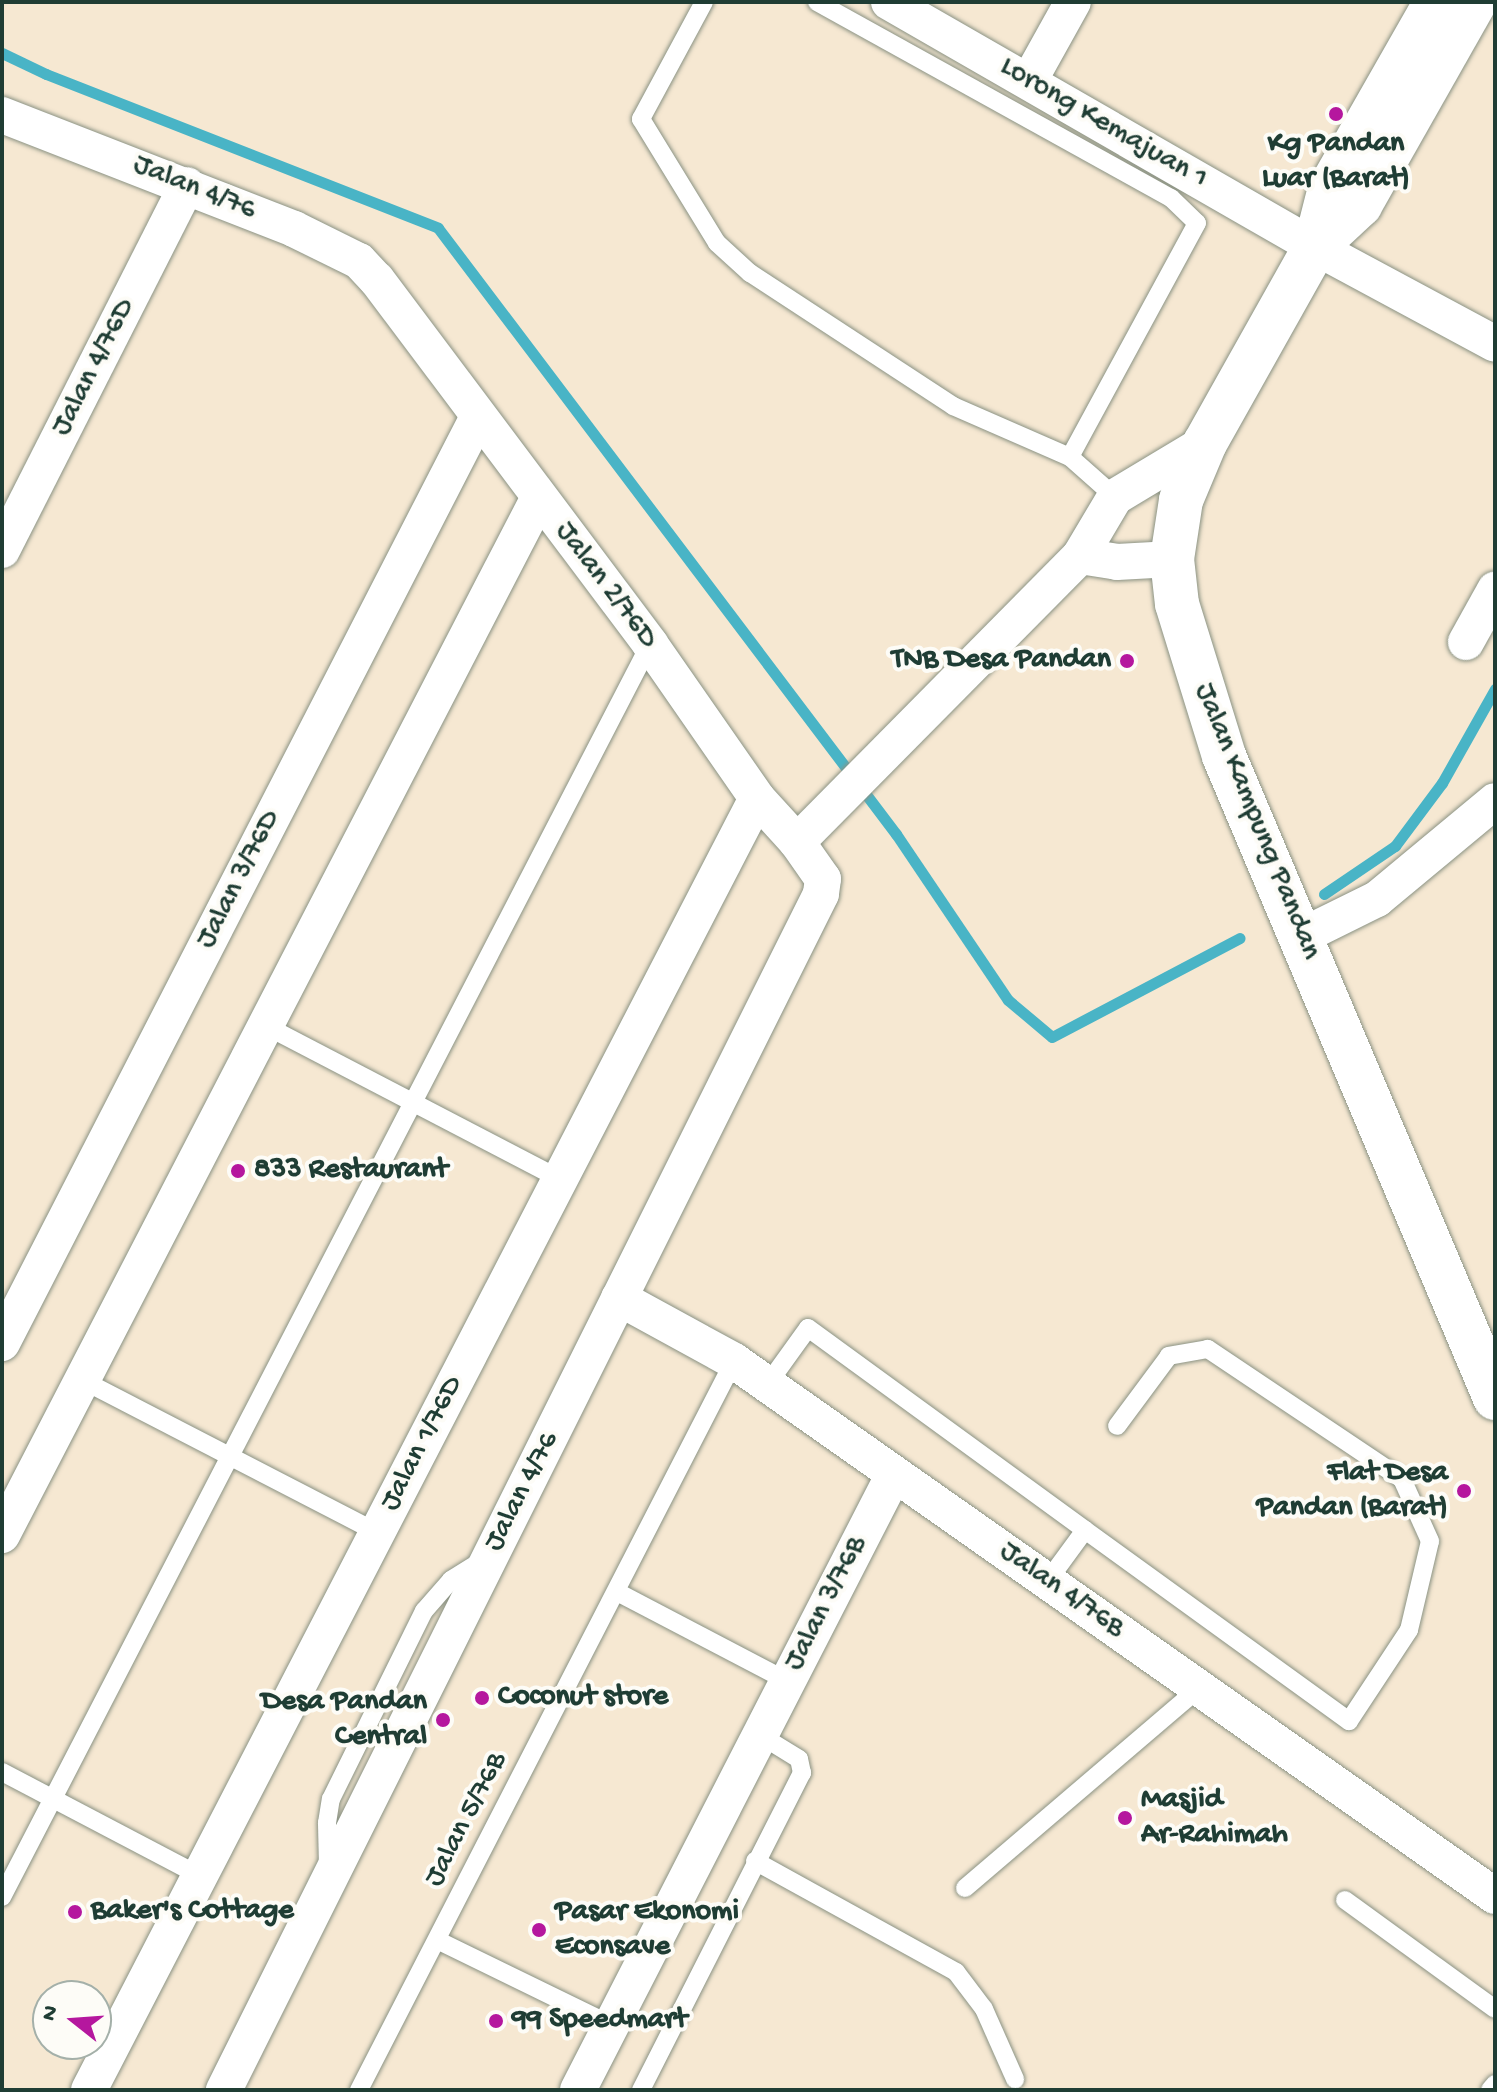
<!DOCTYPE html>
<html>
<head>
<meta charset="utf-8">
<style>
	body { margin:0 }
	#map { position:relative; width:1497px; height:2092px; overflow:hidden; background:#f6e8d2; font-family:"Gochi Hand",sans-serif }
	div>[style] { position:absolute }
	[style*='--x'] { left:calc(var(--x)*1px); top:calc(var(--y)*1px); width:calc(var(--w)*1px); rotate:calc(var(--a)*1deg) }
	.stream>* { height:11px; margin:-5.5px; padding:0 5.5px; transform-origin:5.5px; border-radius:5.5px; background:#49b4c6 }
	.roads { filter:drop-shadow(0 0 2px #8a9283) drop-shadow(0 0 2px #8a9283) }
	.service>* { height:18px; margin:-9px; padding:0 9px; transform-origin:9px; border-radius:9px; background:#fff }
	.minor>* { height:36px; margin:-18px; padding:0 18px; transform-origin:18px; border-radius:18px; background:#fff }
	.tertiary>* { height:44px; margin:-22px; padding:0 22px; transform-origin:22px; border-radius:22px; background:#fff }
	.dots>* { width:22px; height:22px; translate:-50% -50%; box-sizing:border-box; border:4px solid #fdfcf7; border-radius:50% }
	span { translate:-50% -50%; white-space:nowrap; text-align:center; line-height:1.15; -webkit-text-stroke:8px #fdfcf7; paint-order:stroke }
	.street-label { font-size:30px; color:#1f3d34 }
	.poi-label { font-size:30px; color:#1f3d34; font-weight:700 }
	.right { translate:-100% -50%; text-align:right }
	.left { translate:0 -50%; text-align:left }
	.frame { position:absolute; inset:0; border:4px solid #1f3d34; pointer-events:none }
	.north { position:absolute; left:32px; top:1980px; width:80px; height:80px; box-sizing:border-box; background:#fdfcf7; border:2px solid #a4b0a9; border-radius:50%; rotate:287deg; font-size:22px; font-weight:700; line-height:32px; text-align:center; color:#1f3d34 }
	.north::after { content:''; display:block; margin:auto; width:28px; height:36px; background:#b5179e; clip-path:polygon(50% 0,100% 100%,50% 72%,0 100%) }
</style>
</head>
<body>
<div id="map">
	<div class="stream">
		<div style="--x:2;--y:53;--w:49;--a:25.5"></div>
		<div style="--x:46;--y:74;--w:421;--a:21.4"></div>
		<div style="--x:438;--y:228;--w:760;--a:52.92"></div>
		<div style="--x:896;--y:834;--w:200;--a:56"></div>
		<div style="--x:1008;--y:1000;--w:57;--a:40.1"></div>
		<div style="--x:1052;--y:1037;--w:212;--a:-27.8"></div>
		<div style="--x:1324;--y:894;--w:86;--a:-34.1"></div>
		<div style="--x:1395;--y:846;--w:79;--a:-53.3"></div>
		<div style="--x:1442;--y:783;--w:108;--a:-60.6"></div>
	</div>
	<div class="roads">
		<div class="service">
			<div style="--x:704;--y:2;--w:133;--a:118.3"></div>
			<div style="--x:641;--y:119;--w:145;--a:58.5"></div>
			<div style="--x:717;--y:243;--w:45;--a:42.3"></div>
			<div style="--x:750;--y:273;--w:243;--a:33.2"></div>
			<div style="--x:953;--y:406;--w:128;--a:23.6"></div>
			<div style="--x:1070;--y:457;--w:60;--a:41.6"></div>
			<div style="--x:817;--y:2;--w:405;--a:29"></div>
			<div style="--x:1171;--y:198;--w:36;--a:44"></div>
			<div style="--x:1197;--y:223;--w:266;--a:118.5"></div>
			<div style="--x:266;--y:1026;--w:331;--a:27.5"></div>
			<div style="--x:82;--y:1380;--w:332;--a:27.3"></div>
			<div style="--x:767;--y:1385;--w:70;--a:-54.3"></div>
			<div style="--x:808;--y:1328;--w:343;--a:36.1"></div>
			<div style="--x:1085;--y:1530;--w:64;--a:126.2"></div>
			<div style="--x:1085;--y:1530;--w:326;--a:35.9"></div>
			<div style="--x:1349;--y:1721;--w:109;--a:-56.6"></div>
			<div style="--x:1409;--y:1630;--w:91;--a:-76.7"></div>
			<div style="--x:1430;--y:1541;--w:68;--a:-114.3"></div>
			<div style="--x:1402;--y:1479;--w:234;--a:-146.2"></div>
			<div style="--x:1208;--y:1349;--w:40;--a:170"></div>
			<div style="--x:1169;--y:1356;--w:87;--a:126.6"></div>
			<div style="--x:617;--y:1592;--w:192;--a:27.6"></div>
			<div style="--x:2;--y:1772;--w:224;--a:27.7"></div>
			<div style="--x:755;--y:1861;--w:230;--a:28.9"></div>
			<div style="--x:956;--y:1972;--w:46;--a:52.9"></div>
			<div style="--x:984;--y:2009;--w:77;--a:66.1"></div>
			<div style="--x:328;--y:1865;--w:42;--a:-91.4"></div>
			<div style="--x:327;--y:1823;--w:24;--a:-81"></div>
			<div style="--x:331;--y:1799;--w:210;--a:-63.7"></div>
			<div style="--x:424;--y:1611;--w:41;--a:-48.9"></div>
			<div style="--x:451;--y:1580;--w:36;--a:-32"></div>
			<div style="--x:965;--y:1888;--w:308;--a:-40.5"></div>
			<div style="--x:2;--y:1897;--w:1411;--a:-62.65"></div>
			<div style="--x:1345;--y:1900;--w:185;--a:36"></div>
			<div style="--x:437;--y:1940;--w:194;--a:26"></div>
			<div style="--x:359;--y:2090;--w:820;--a:-62.78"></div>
			<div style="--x:641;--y:2090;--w:356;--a:-63.1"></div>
			<div style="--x:802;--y:1773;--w:14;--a:-102"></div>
			<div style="--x:799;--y:1759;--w:46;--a:-148.4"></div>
			<div style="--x:1490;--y:2090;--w:8;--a:-50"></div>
		</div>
		<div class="minor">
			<div style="--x:889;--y:2;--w:491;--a:29.9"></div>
			<div style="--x:1315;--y:247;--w:204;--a:28.3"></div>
			<div style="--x:1029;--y:81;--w:90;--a:-60.9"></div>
			<div style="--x:2;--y:115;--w:313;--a:21.3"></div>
			<div style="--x:294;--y:229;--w:72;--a:26.2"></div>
			<div style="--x:359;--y:261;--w:26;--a:47"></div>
			<div style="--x:377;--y:280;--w:455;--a:53.1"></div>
			<div style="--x:650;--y:644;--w:188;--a:55.2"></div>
			<div style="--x:757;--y:798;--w:59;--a:47.7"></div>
			<div style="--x:797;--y:842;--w:45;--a:54.9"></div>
			<div style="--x:823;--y:879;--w:15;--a:98"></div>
			<div style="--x:821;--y:894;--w:1337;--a:116.53"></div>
			<div style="--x:2;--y:550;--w:409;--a:-63.1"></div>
			<div style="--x:1080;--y:556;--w:37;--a:9"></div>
			<div style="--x:1117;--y:562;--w:55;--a:-3.1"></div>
			<div style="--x:1466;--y:642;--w:60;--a:-60.9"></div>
			<div style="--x:797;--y:842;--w:402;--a:-45.3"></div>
			<div style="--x:1080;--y:556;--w:69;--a:-59.3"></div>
			<div style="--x:1115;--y:497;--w:105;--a:-31"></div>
			<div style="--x:1300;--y:937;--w:86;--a:-26.3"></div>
			<div style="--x:1377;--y:899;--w:153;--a:-39.7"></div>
			<div style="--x:619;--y:1298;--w:131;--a:28.7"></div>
			<div style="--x:734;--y:1361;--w:930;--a:35.11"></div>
			<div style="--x:2;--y:1343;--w:1041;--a:-62.8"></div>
			<div style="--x:2;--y:1535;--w:1166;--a:-62.64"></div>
			<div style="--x:89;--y:2090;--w:1454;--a:-62.66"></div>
			<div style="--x:578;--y:2090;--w:692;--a:-62.84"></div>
		</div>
		<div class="tertiary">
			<div style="--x:1436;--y:2;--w:214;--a:119.7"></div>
			<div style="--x:1330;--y:188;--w:61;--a:104.3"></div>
			<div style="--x:1315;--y:247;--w:225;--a:119.3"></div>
			<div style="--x:1205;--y:443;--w:62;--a:112.8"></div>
			<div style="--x:1181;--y:500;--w:60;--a:98.7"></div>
			<div style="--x:1172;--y:559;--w:45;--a:83.7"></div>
			<div style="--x:1177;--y:604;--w:159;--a:72.8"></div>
			<div style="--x:1224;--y:756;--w:697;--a:67.11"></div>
			<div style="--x:1315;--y:247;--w:62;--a:-43"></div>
			<div style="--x:1360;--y:205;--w:233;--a:-60.5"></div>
		</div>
	</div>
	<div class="dots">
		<div style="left:1336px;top:114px;background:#b5179e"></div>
		<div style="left:1127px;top:661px;background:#b5179e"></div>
		<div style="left:238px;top:1171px;background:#b5179e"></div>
		<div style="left:1464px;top:1491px;background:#b5179e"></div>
		<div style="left:482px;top:1698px;background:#b5179e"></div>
		<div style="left:443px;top:1720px;background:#b5179e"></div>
		<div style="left:1125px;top:1818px;background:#b5179e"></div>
		<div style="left:75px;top:1912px;background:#b5179e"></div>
		<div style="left:539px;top:1930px;background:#b5179e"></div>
		<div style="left:496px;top:2021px;background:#b5179e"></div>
	</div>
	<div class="street-label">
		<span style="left:1103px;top:124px;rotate:30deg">Lorong Kemajuan 1</span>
		<span style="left:194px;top:189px;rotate:22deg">Jalan 4/76</span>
		<span style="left:95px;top:368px;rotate:-63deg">Jalan 4/76D</span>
		<span style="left:605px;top:586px;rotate:53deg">Jalan 2/76D</span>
		<span style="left:1256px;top:822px;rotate:68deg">Jalan Kampung Pandan</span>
		<span style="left:240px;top:880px;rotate:-63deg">Jalan 3/76D</span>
		<span style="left:423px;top:1444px;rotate:-63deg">Jalan 1/76D</span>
		<span style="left:523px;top:1492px;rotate:-63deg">Jalan 4/76</span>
		<span style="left:1061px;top:1591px;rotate:35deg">Jalan 4/76B</span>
		<span style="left:827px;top:1604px;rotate:-63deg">Jalan 3/76B</span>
		<span style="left:467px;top:1820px;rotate:-63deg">Jalan 5/76B</span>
	</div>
	<div class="poi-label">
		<span style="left:1336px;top:162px">Kg Pandan<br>Luar (Barat)</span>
		<span class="right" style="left:1111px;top:661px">TNB Desa Pandan</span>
		<span class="left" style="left:254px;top:1171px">833 Restaurant</span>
		<span class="right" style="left:1448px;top:1491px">Flat Desa<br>Pandan (Barat)</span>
		<span class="left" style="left:498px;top:1698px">Coconut store</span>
		<span class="right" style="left:427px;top:1720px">Desa Pandan<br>Central</span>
		<span class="left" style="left:1141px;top:1818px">Masjid<br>Ar-Rahimah</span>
		<span class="left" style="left:91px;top:1912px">Baker's Cottage</span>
		<span class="left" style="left:555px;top:1930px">Pasar Ekonomi<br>Econsave</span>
		<span class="left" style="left:512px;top:2021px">99 Speedmart</span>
	</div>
	<div class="frame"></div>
	<div class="north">N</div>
</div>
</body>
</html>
